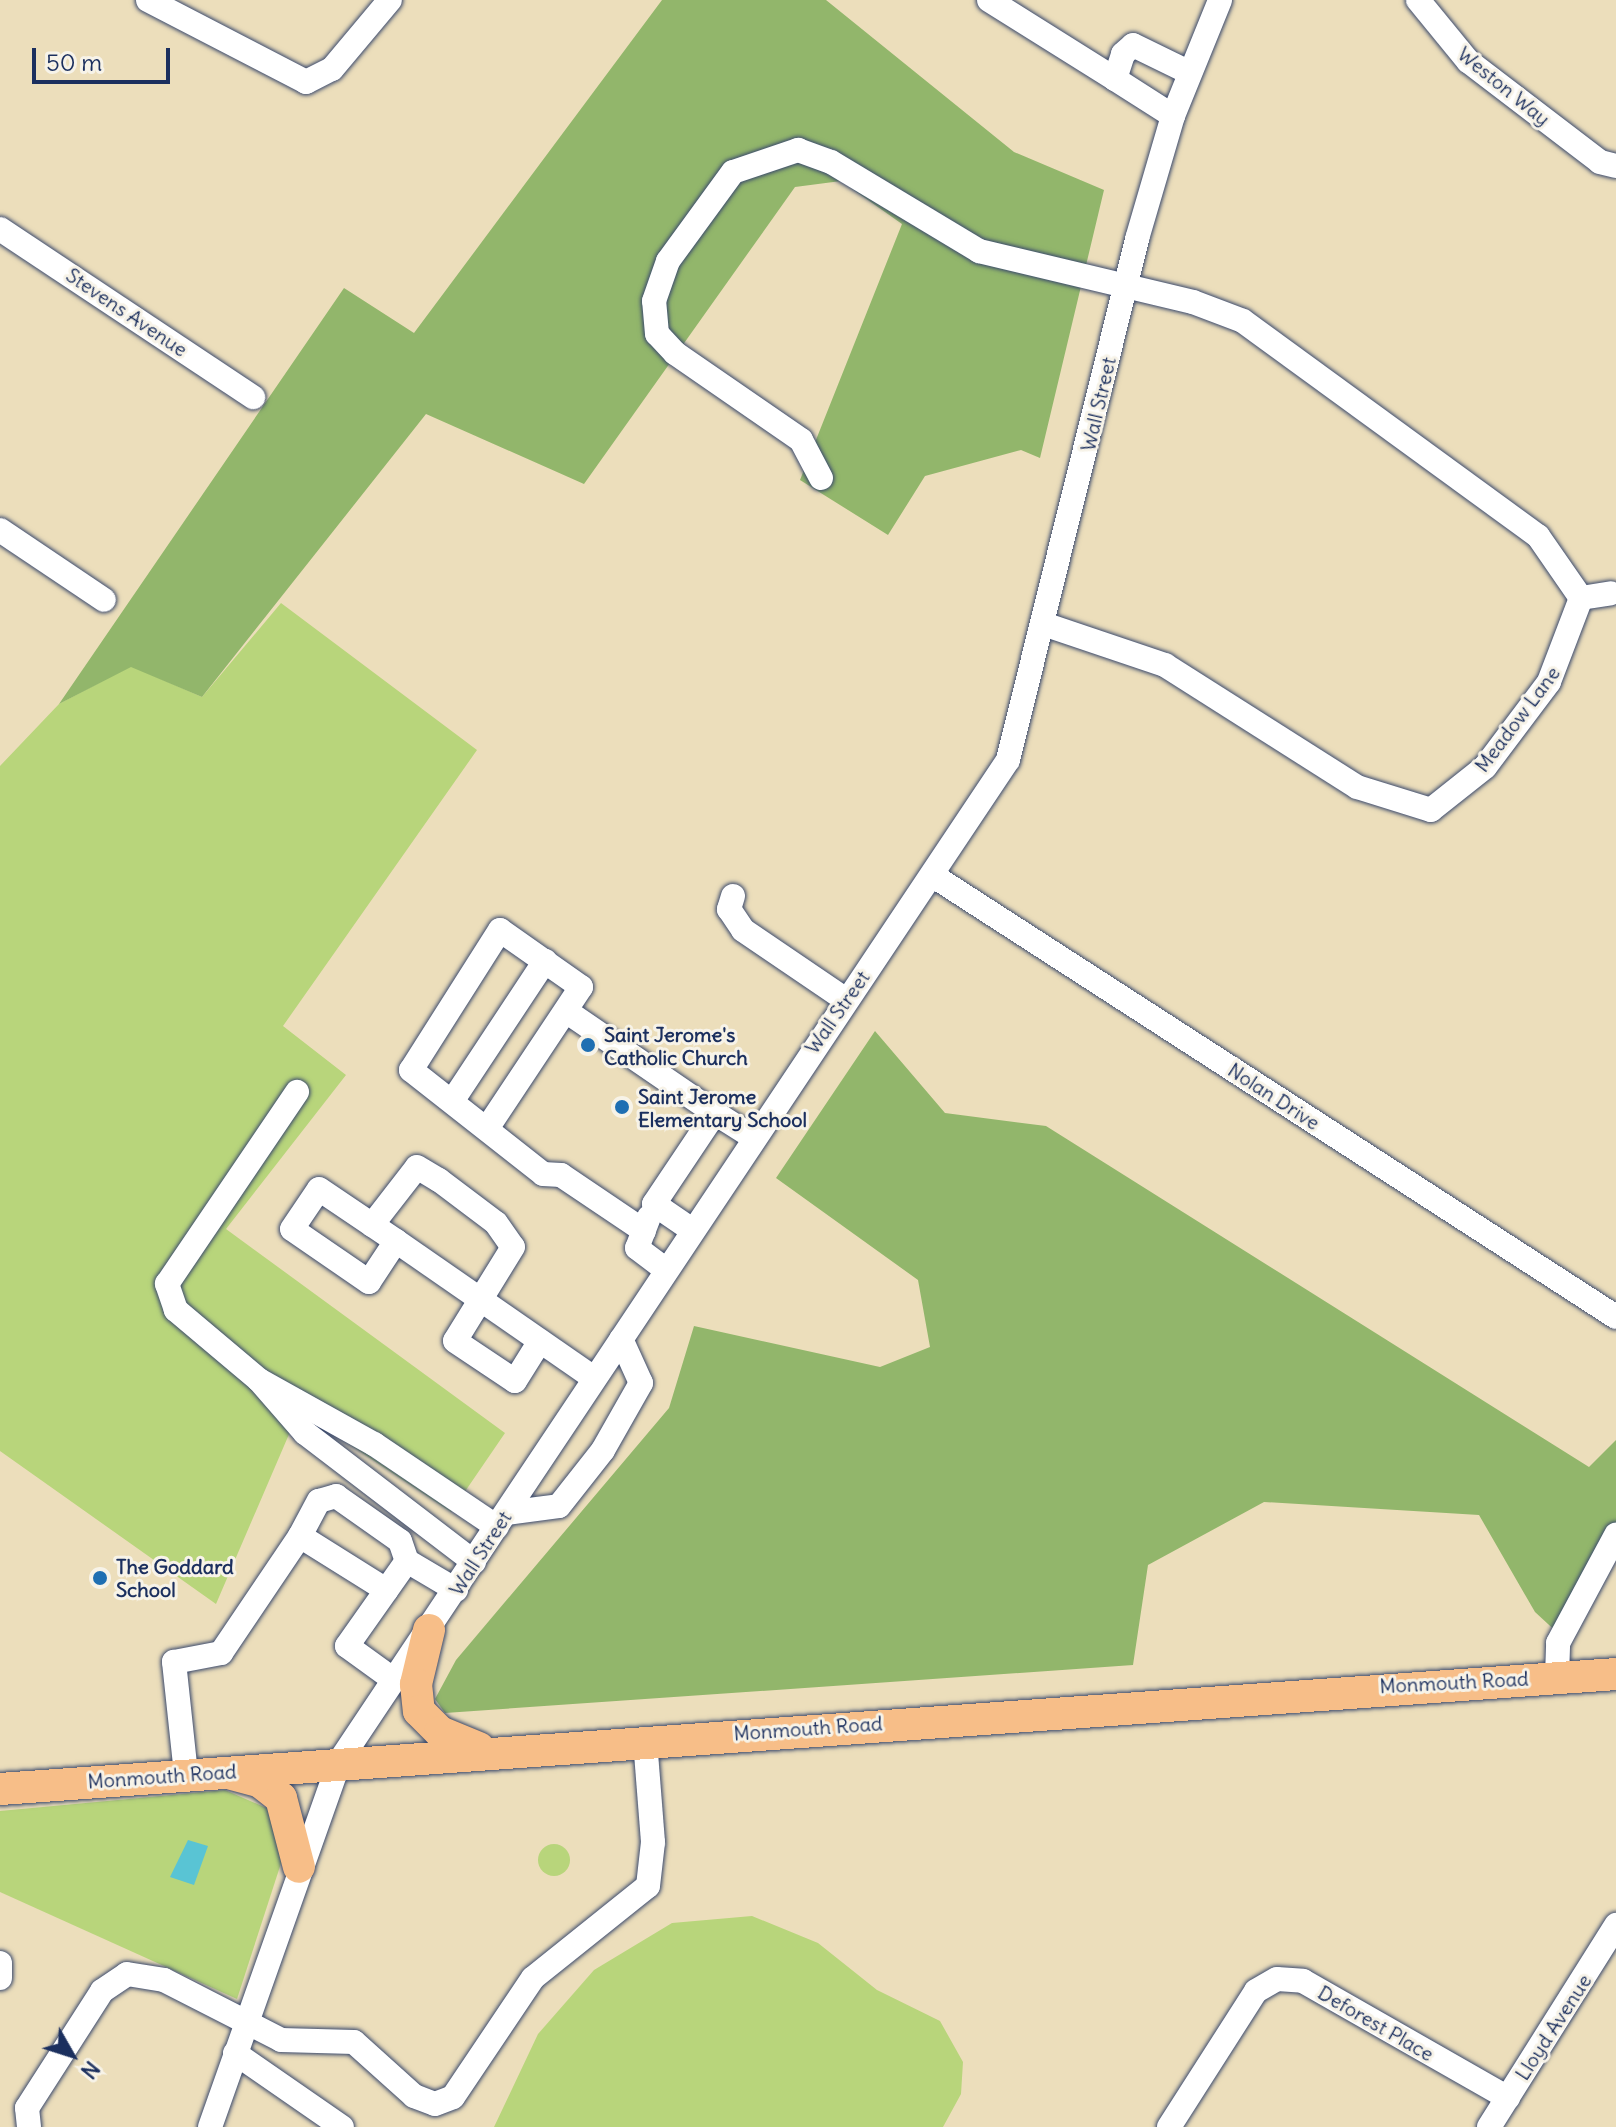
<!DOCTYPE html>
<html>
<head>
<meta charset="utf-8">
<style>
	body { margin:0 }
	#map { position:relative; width:1616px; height:2127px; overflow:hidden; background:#ecdebb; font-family:Delius,sans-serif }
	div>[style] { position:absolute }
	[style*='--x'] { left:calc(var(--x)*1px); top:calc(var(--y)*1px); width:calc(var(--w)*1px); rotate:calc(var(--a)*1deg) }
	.green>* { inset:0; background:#b8d57b }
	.round { border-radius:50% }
	.forest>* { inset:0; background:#92b66b }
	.water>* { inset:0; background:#59c4d4 }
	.roads { filter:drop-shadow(0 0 2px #3a496c) drop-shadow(0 0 2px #3a496c) }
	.minor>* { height:24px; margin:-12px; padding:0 12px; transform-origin:12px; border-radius:12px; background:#fff }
	.major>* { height:32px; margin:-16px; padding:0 16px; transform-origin:16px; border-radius:16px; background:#f7be88 }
	.dots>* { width:22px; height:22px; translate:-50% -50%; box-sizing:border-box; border:4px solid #f7f3e8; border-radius:50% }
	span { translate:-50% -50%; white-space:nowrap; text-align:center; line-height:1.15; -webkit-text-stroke:6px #f7f3e8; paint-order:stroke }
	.street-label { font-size:20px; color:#1b2f5e }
	.poi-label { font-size:20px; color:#1b2f5e; font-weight:700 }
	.left { translate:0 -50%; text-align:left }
	.north { position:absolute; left:32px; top:2015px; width:80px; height:80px; -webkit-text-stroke:6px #f7f3e8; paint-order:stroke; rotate:129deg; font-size:22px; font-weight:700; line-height:32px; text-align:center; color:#1b2f5e }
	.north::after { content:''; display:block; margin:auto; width:28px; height:36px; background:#1b2f5e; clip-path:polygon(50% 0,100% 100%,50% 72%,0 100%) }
	.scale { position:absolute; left:32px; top:48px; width:138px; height:36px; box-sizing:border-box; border:4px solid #1b2f5e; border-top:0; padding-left:10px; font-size:24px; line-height:28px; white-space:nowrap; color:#1b2f5e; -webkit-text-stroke:6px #f7f3e8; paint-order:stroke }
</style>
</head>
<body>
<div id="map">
	<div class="green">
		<div style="clip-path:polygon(281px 603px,477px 750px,283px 1026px,346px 1075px,226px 1229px,505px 1433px,451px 1512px,299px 1411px,216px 1604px,0 1451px,0 766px,59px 704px,131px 666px,202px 697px)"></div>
		<div style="clip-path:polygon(225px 1790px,271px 1810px,285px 1851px,237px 1999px,0 1892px,0 1811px)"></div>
		<div class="round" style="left:538px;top:1844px;width:32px;height:32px"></div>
		<div style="clip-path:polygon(752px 1916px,818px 1943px,877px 1990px,940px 2021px,963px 2062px,961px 2094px,943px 2127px,494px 2127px,538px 2034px,594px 1970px,672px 1923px)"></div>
	</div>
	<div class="forest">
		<div style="clip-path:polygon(662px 0,826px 0,1014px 152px,1104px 190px,1040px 458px,1021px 450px,925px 476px,888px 535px,800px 480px,902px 224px,841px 181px,795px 187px,584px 484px,426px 414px,202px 697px,131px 667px,59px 704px,344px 288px,414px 333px)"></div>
		<div style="clip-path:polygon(875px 1031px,945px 1113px,1046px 1126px,1589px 1467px,1616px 1440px,1616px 1528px,1561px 1636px,1535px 1612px,1479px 1515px,1264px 1502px,1148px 1565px,1133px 1665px,445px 1713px,435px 1699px,456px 1660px,669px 1408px,694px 1326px,880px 1367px,930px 1347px,918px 1280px,776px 1178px)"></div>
	</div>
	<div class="water">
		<div style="clip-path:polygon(188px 1840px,208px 1846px,194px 1885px,170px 1877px)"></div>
	</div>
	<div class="roads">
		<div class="minor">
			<div style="--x:148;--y:0;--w:178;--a:27.4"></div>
			<div style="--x:306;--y:82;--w:29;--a:-27"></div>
			<div style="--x:332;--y:69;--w:90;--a:-50"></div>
			<div style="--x:989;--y:0;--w:149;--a:32.1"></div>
			<div style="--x:1418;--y:0;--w:79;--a:50.7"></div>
			<div style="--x:1468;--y:61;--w:166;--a:37.4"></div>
			<div style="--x:1600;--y:162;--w:16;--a:14"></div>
			<div style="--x:1173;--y:116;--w:69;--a:-147.5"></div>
			<div style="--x:1115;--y:79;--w:26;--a:-72"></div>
			<div style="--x:1123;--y:54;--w:13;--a:-42"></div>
			<div style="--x:1133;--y:45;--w:61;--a:26.1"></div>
			<div style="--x:0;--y:229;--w:304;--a:33.6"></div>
			<div style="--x:821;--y:478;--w:43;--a:-117.8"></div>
			<div style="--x:801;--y:440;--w:153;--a:-145.4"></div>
			<div style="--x:675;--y:353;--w:26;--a:-133"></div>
			<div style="--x:657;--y:334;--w:33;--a:-95"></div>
			<div style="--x:654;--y:301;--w:42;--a:-70.7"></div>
			<div style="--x:668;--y:261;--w:110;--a:-53.9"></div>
			<div style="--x:733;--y:172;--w:69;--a:-18.7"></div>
			<div style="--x:798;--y:150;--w:35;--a:20"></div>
			<div style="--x:831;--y:162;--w:173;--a:31"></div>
			<div style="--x:979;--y:251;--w:220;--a:13.4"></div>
			<div style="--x:1193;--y:302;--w:53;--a:20.8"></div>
			<div style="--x:1243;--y:321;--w:365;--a:36.1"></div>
			<div style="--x:1538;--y:536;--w:75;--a:55.3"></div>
			<div style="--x:1581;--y:598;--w:90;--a:110.9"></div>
			<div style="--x:1549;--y:682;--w:106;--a:127"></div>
			<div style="--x:1485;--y:767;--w:69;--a:141.5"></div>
			<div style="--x:1431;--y:810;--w:77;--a:-162.7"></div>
			<div style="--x:1357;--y:787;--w:227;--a:-147.6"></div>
			<div style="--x:1165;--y:665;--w:126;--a:-161.4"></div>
			<div style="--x:0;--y:530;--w:125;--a:33.9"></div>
			<div style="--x:1581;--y:598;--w:30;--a:-9"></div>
			<div style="--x:932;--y:875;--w:814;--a:32.87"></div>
			<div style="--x:733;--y:896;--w:14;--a:107"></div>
			<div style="--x:729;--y:909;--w:25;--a:56"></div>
			<div style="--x:743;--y:930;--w:125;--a:34.2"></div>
			<div style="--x:566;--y:1011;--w:181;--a:34.4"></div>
			<div style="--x:453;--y:1100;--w:167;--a:-56.5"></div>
			<div style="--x:488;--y:1127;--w:168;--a:-56.4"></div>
			<div style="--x:581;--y:987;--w:99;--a:-144.9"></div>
			<div style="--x:500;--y:930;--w:166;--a:122.4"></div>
			<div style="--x:411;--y:1070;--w:168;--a:38.2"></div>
			<div style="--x:543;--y:1174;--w:18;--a:3"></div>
			<div style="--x:561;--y:1175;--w:100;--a:34"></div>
			<div style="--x:649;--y:1217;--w:33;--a:111"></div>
			<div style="--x:637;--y:1248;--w:36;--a:37"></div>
			<div style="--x:372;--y:1225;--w:73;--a:-52.2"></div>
			<div style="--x:417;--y:1167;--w:26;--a:31"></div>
			<div style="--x:439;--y:1180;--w:71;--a:37"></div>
			<div style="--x:496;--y:1223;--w:29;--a:55"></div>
			<div style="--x:513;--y:1247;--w:110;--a:121.7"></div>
			<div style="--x:455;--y:1341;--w:72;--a:33.7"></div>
			<div style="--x:515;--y:1381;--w:47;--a:-58"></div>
			<div style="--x:692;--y:1230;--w:46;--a:-145.6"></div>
			<div style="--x:654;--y:1204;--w:110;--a:-56.2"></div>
			<div style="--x:715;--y:1113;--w:45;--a:32.3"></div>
			<div style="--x:396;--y:1241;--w:49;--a:123.4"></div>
			<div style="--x:369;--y:1282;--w:93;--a:-145.5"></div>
			<div style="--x:292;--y:1229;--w:48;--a:-56"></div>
			<div style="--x:319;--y:1189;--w:93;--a:34"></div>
			<div style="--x:396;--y:1241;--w:241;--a:34.7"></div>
			<div style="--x:259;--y:1380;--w:109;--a:-139.9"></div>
			<div style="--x:176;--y:1310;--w:28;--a:-109"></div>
			<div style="--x:167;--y:1284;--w:232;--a:-55.9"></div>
			<div style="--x:506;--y:1513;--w:53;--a:-7.5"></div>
			<div style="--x:559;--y:1506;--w:71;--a:-51.8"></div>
			<div style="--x:603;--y:1450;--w:77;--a:-60.4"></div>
			<div style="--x:641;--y:1383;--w:48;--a:-114.4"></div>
			<div style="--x:300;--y:1536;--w:40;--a:-62"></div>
			<div style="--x:319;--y:1501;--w:18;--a:-16"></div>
			<div style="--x:336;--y:1496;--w:78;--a:35.1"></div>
			<div style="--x:400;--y:1541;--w:21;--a:71"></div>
			<div style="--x:474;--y:1562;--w:213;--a:-142.6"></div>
			<div style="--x:305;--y:1433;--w:70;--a:-131"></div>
			<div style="--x:259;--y:1380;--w:132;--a:29.1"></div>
			<div style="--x:374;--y:1444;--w:148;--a:34"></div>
			<div style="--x:1557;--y:1676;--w:33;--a:-88"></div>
			<div style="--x:1558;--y:1643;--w:123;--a:-61.8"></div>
			<div style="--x:394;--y:1680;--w:58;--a:-144.1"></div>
			<div style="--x:347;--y:1646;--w:104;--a:-54.8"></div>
			<div style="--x:407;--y:1561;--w:57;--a:30.6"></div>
			<div style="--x:186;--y:1774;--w:113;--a:-96.1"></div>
			<div style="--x:174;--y:1662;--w:48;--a:-10.8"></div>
			<div style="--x:221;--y:1653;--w:141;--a:-56"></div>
			<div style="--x:300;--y:1536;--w:102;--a:32.1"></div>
			<div style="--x:0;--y:1963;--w:15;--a:90"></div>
			<div style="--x:235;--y:2053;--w:130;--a:34.7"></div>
			<div style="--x:29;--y:2127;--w:19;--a:-96"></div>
			<div style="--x:27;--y:2108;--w:139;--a:-57.3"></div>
			<div style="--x:102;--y:1991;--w:30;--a:-34"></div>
			<div style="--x:127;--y:1974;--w:37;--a:9"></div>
			<div style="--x:164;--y:1980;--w:131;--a:27.1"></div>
			<div style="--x:281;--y:2040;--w:73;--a:1.6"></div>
			<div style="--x:354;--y:2042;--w:81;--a:42"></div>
			<div style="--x:414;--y:2096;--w:22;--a:21"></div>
			<div style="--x:435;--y:2104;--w:19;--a:-21"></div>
			<div style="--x:453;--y:2097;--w:143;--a:-56.1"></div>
			<div style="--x:533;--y:1978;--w:147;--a:-38.7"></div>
			<div style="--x:648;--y:1886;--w:44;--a:-83.5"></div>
			<div style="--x:653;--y:1842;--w:102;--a:-94.5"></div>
			<div style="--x:210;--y:2127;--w:387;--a:-70.5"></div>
			<div style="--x:339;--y:1762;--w:1205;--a:-56.27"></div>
			<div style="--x:1008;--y:760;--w:537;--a:-76.09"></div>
			<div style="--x:1137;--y:239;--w:128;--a:-73.7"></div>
			<div style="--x:1173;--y:116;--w:125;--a:-67.9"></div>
			<div style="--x:1169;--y:2127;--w:161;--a:-57.4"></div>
			<div style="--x:1256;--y:1991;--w:24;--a:-30"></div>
			<div style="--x:1277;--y:1979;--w:26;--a:4"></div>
			<div style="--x:1303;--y:1981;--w:236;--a:29.7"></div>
			<div style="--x:1489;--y:2127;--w:239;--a:-57.8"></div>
		</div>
		<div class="major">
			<div style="--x:429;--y:1630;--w:56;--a:103.5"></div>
			<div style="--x:416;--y:1684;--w:27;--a:84"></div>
			<div style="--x:419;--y:1711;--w:30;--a:45"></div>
			<div style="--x:440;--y:1732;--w:42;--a:22.3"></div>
			<div style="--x:232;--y:1774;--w:28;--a:15"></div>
			<div style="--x:259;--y:1781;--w:28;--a:38"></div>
			<div style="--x:281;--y:1798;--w:71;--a:75.4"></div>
			<div style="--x:0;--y:1789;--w:1620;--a:-4.07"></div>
		</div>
	</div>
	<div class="dots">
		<div style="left:588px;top:1045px;background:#1f6fb2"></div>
		<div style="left:622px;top:1107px;background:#1f6fb2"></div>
		<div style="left:100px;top:1578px;background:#1f6fb2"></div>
	</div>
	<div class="street-label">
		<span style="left:1504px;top:86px;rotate:39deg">Weston Way</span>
		<span style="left:127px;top:312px;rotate:34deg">Stevens Avenue</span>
		<span style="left:1098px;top:404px;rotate:-77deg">Wall Street</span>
		<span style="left:1517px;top:719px;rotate:-53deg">Meadow Lane</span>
		<span style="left:837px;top:1012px;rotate:-55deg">Wall Street</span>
		<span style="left:1274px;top:1096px;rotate:33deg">Nolan Drive</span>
		<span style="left:480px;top:1553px;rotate:-57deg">Wall Street</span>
		<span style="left:1454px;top:1682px;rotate:-3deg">Monmouth Road</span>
		<span style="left:808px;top:1728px;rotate:-4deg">Monmouth Road</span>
		<span style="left:162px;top:1776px;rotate:-4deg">Monmouth Road</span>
		<span style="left:1376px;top:2023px;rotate:30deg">Deforest Place</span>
		<span style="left:1553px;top:2027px;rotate:-57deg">Lloyd Avenue</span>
	</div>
	<div class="poi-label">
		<span class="left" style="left:604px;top:1046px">Saint Jerome's<br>Catholic Church</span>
		<span class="left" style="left:638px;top:1108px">Saint Jerome<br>Elementary School</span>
		<span class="left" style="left:116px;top:1578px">The Goddard<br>School</span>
	</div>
	<div class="north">N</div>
	<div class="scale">50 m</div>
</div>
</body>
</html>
